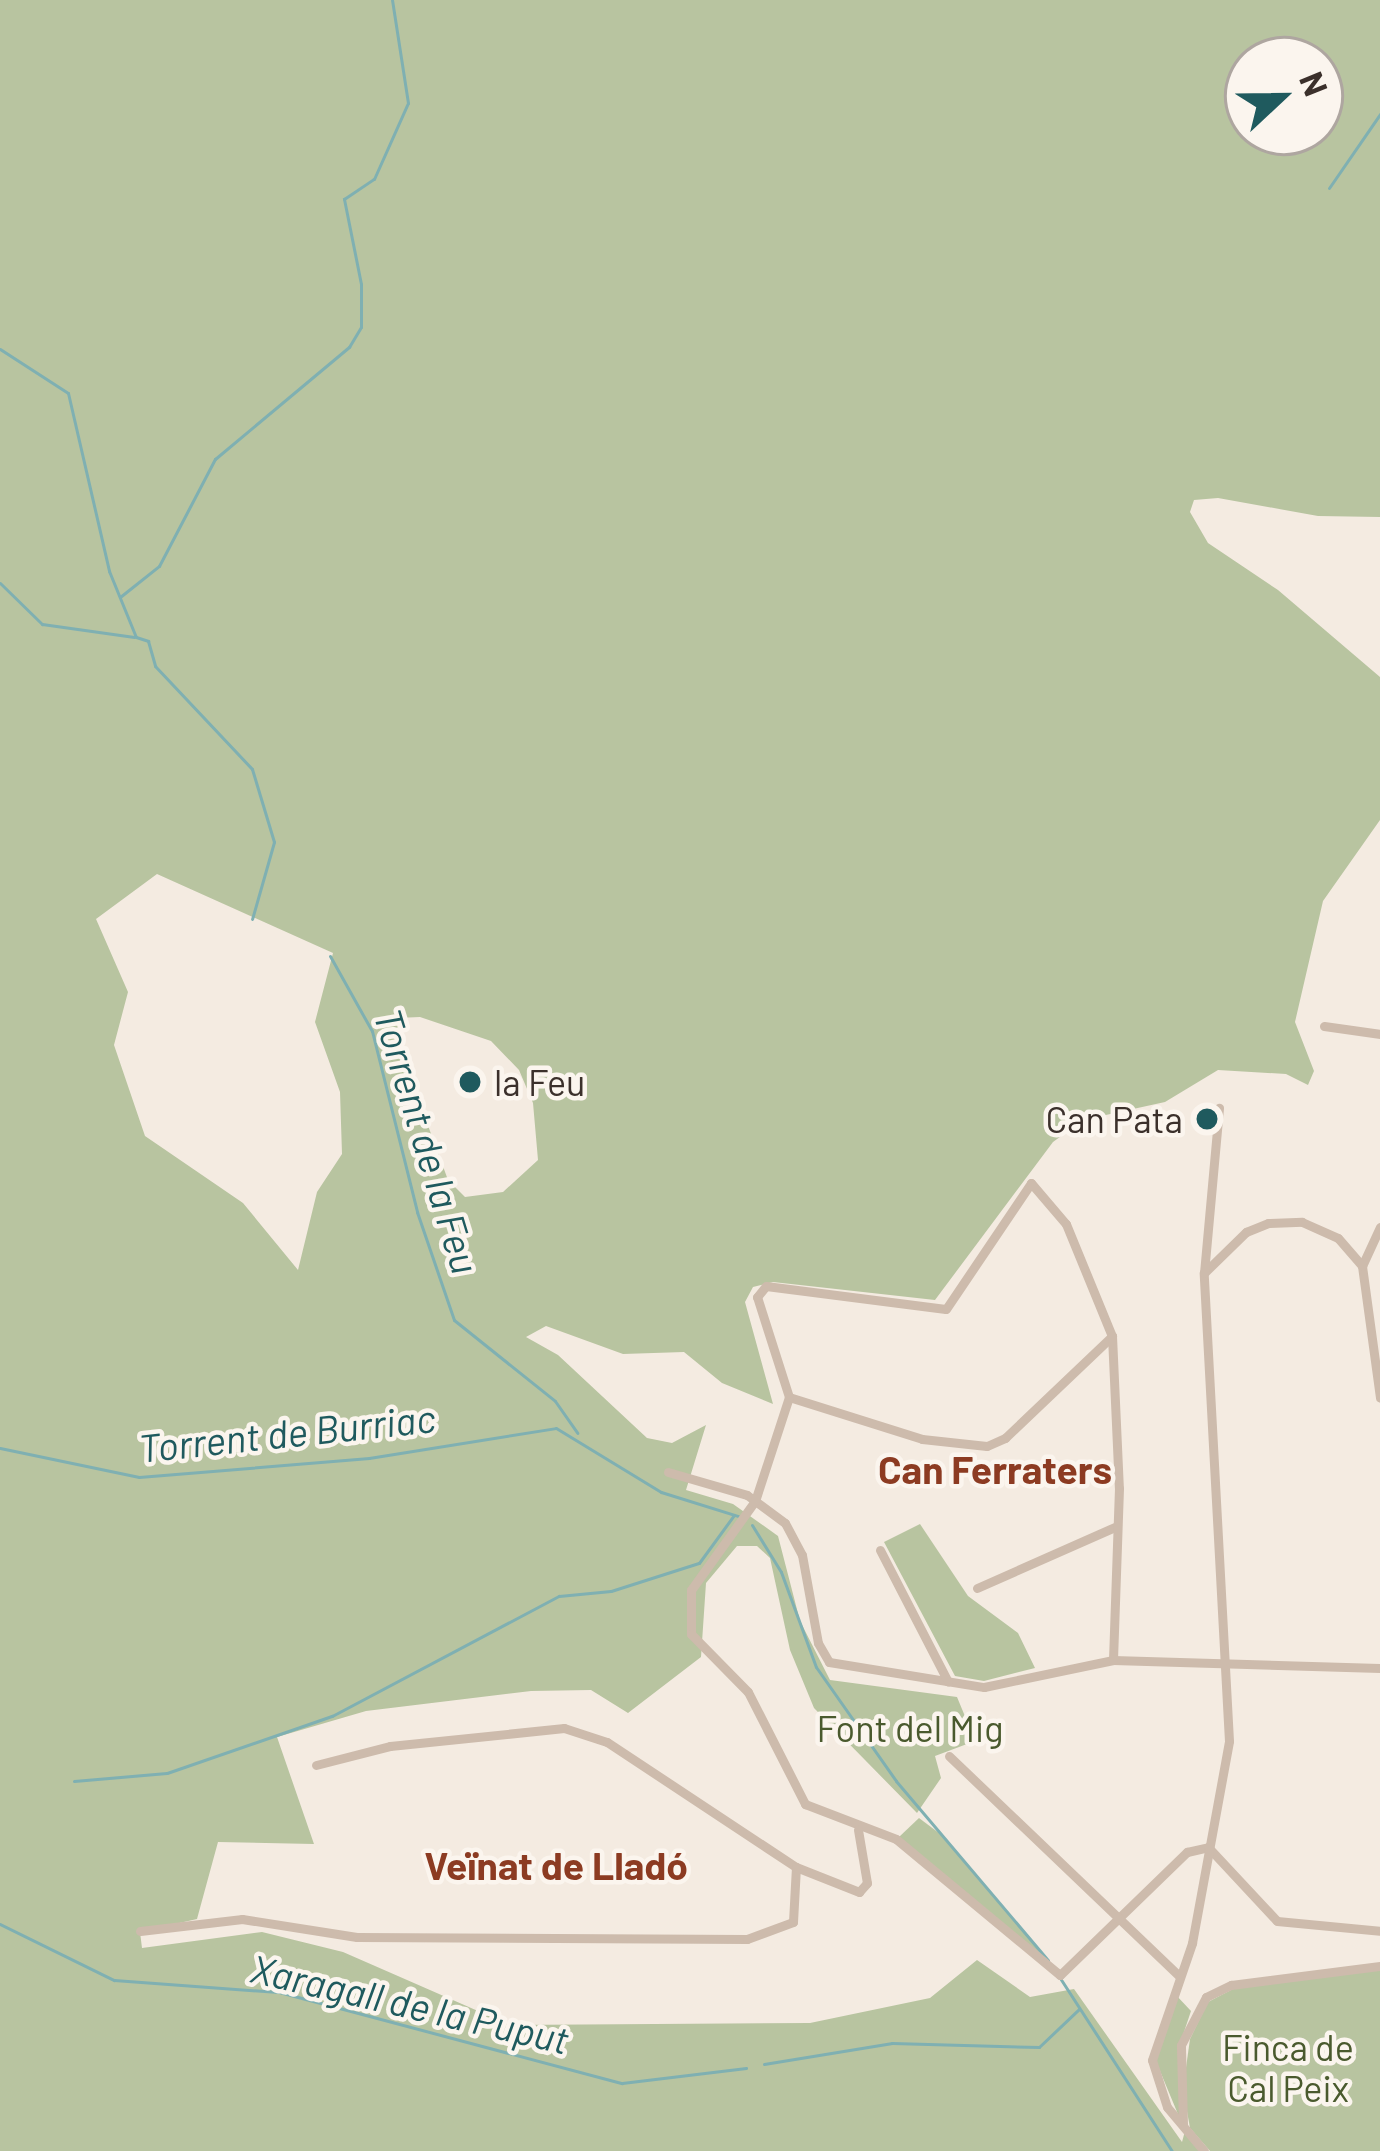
<!DOCTYPE html>
<html>
<head>
<meta charset="utf-8">
<style>
	body { margin:0 }
	#map { position:relative; width:1380px; height:2151px; overflow:hidden; background:#f4ebe1; font-family:Barlow,sans-serif }
	div>[style] { position:absolute }
	[style*='--x'] { left:calc(var(--x)*1px); top:calc(var(--y)*1px); width:calc(var(--w)*1px); rotate:calc(var(--a)*1deg) }
	.green>* { inset:0; background:#b8c4a0 }
	.stream>* { height:3px; margin:-1.5px; padding:0 1.5px; transform-origin:1.5px; border-radius:1.5px; background:#7fb0b2 }
	.street>* { height:9px; margin:-4.5px; padding:0 4.5px; transform-origin:4.5px; border-radius:4.5px; background:#cdbbac }
	.dots>* { width:33px; height:33px; translate:-50% -50%; box-sizing:border-box; border:6px solid #fbf5ee; border-radius:50% }
	span { translate:-50% -50%; white-space:nowrap; text-align:center; line-height:1.15; -webkit-text-stroke:9px #fbf5ee; paint-order:stroke }
	.poi-label { font-size:36px; color:#3b302b }
	.left { translate:0 -50%; text-align:left }
	.right { translate:-100% -50%; text-align:right }
	.park-label { font-size:36px; color:#4a5a2e }
	.water-label { font-size:39px; color:#1f5a5e; font-style:italic }
	.neighbourhood-label { font-size:39px; color:#8c3b22; font-weight:700 }
	.north { position:absolute; left:1224px; top:36px; width:120px; height:120px; box-sizing:border-box; background:#fbf5ee; border:3px solid #aea6a0; border-radius:50%; rotate:68deg; font-size:33px; font-weight:700; line-height:48px; text-align:center; color:#3b302b }
	.north::after { content:''; display:block; margin:auto; width:42px; height:54px; background:#1f5a5e; clip-path:polygon(50% 0,100% 100%,50% 72%,0 100%) }
</style>
</head>
<body>
<div id="map">
	<div class="green">
		<div style="clip-path:polygon(evenodd,0 0,1380px 0,1380px 517px,1318px 516px,1218px 498px,1194px 500px,1190px 512px,1208px 543px,1278px 590px,1380px 677px,1380px 820px,1323px 901px,1295px 1022px,1314px 1071px,1308px 1085px,1286px 1074px,1218px 1070px,1165px 1102px,1083px 1120px,1053px 1142px,935px 1300px,773px 1282px,753px 1287px,745px 1302px,773px 1404px,722px 1383px,684px 1352px,623px 1354px,546px 1326px,526px 1337px,558px 1355px,647px 1438px,672px 1443px,706px 1425px,686px 1490px,733px 1504px,778px 1536px,800px 1621px,830px 1680px,957px 1697px,969px 1726px,967px 1744px,935px 1756px,941px 1778px,917px 1813px,814px 1708px,790px 1650px,770px 1558px,757px 1546px,737px 1546px,706px 1583px,701px 1657px,628px 1713px,591px 1690px,531px 1691px,366px 1711px,277px 1737px,314px 1844px,218px 1842px,197px 1919px,140px 1932px,142px 1948px,262px 1932px,343px 1952px,510px 2025px,810px 2023px,930px 1998px,977px 1960px,1030px 1997px,1074px 1989px,1182px 2142px,1185px 2131px,1202px 2151px,0 2151px,0 0,1248px 60px,1320px 60px,1320px 132px,1248px 132px,1248px 60px,0 0,157px 874px,333px 953px,315px 1022px,340px 1092px,342px 1154px,317px 1192px,298px 1270px,243px 1203px,145px 1136px,114px 1045px,128px 992px,96px 919px,157px 874px,0 0,420px 1017px,491px 1041px,519px 1070px,533px 1103px,538px 1160px,503px 1192px,465px 1197px,448px 1180px,398px 1044px,397px 1018px,420px 1017px)"></div>
		<div style="clip-path:polygon(920px 1524px,968px 1596px,1018px 1633px,1035px 1668px,984px 1681px,955px 1676px,884px 1542px)"></div>
		<div style="clip-path:polygon(919px 1818px,943px 1836px,1052px 1965px,899px 1837px)"></div>
		<div style="clip-path:polygon(1380px 1970px,1380px 2151px,1210px 2151px,1190px 2128px,1183px 2089px,1190px 2039px,1208px 2002px,1233px 1989px)"></div>
		<div style="clip-path:polygon(1175px 1994px,1191px 2011px,1180px 2044px,1180px 2119px,1155px 2059px)"></div>
	</div>
	<div class="stream">
		<div style="--x:1329;--y:188;--w:90;--a:-55.4"></div>
		<div style="--x:0;--y:349;--w:81;--a:32.9"></div>
		<div style="--x:68;--y:393;--w:183;--a:77"></div>
		<div style="--x:109;--y:571;--w:71;--a:67.8"></div>
		<div style="--x:136;--y:637;--w:13;--a:18"></div>
		<div style="--x:148;--y:641;--w:26;--a:74"></div>
		<div style="--x:155;--y:666;--w:141;--a:46.7"></div>
		<div style="--x:252;--y:769;--w:76;--a:73.2"></div>
		<div style="--x:274;--y:842;--w:80;--a:105.9"></div>
		<div style="--x:0;--y:583;--w:59;--a:44.3"></div>
		<div style="--x:42;--y:624;--w:93;--a:8"></div>
		<div style="--x:120;--y:597;--w:50;--a:-38.5"></div>
		<div style="--x:159;--y:566;--w:121;--a:-62.4"></div>
		<div style="--x:215;--y:459;--w:175;--a:-39.9"></div>
		<div style="--x:349;--y:347;--w:23;--a:-59"></div>
		<div style="--x:361;--y:327;--w:43;--a:-90"></div>
		<div style="--x:361;--y:284;--w:87;--a:-101.3"></div>
		<div style="--x:344;--y:199;--w:36;--a:-34"></div>
		<div style="--x:374;--y:179;--w:83;--a:-65.9"></div>
		<div style="--x:408;--y:103;--w:104;--a:-98.8"></div>
		<div style="--x:330;--y:956;--w:86;--a:60.8"></div>
		<div style="--x:372;--y:1031;--w:187;--a:76"></div>
		<div style="--x:417;--y:1212;--w:114;--a:71.1"></div>
		<div style="--x:454;--y:1320;--w:129;--a:38.7"></div>
		<div style="--x:555;--y:1401;--w:39;--a:55"></div>
		<div style="--x:0;--y:1448;--w:142;--a:11.8"></div>
		<div style="--x:139;--y:1477;--w:231;--a:-4.7"></div>
		<div style="--x:369;--y:1458;--w:189;--a:-9.1"></div>
		<div style="--x:556;--y:1428;--w:123;--a:31.4"></div>
		<div style="--x:661;--y:1492;--w:81;--a:17.3"></div>
		<div style="--x:752;--y:1525;--w:55;--a:58.3"></div>
		<div style="--x:781;--y:1572;--w:101;--a:69.8"></div>
		<div style="--x:816;--y:1667;--w:139;--a:54.9"></div>
		<div style="--x:896;--y:1781;--w:235;--a:49.7"></div>
		<div style="--x:74;--y:1781;--w:93;--a:-4.9"></div>
		<div style="--x:167;--y:1773;--w:175;--a:-19.1"></div>
		<div style="--x:332;--y:1716;--w:257;--a:-27.9"></div>
		<div style="--x:559;--y:1596;--w:52;--a:-5.5"></div>
		<div style="--x:611;--y:1591;--w:92;--a:-17.7"></div>
		<div style="--x:699;--y:1563;--w:59;--a:-53.9"></div>
		<div style="--x:0;--y:1924;--w:127;--a:26.2"></div>
		<div style="--x:114;--y:1980;--w:165;--a:4.2"></div>
		<div style="--x:279;--y:1992;--w:355;--a:14.9"></div>
		<div style="--x:622;--y:2083;--w:125;--a:-6.9"></div>
		<div style="--x:1060;--y:1978;--w:206;--a:57.1"></div>
		<div style="--x:764;--y:2064;--w:130;--a:-9.3"></div>
		<div style="--x:892;--y:2043;--w:147;--a:1.6"></div>
		<div style="--x:1039;--y:2047;--w:55;--a:-43.5"></div>
	</div>
	<div class="street">
		<div style="--x:1324;--y:1026;--w:57;--a:8.1"></div>
		<div style="--x:1362;--y:1266;--w:133;--a:82.2"></div>
		<div style="--x:1362;--y:1266;--w:43;--a:-65.2"></div>
		<div style="--x:1204;--y:1273;--w:59;--a:-44.3"></div>
		<div style="--x:1246;--y:1232;--w:24;--a:-22"></div>
		<div style="--x:1268;--y:1223;--w:34;--a:-2"></div>
		<div style="--x:1302;--y:1222;--w:39;--a:24"></div>
		<div style="--x:1338;--y:1238;--w:37;--a:49"></div>
		<div style="--x:789;--y:1397;--w:139;--a:17.5"></div>
		<div style="--x:922;--y:1439;--w:65;--a:6.1"></div>
		<div style="--x:987;--y:1446;--w:20;--a:-24"></div>
		<div style="--x:1005;--y:1438;--w:148;--a:-43.6"></div>
		<div style="--x:668;--y:1472;--w:82;--a:16.2"></div>
		<div style="--x:747;--y:1495;--w:47;--a:36.4"></div>
		<div style="--x:785;--y:1523;--w:36;--a:62"></div>
		<div style="--x:802;--y:1555;--w:89;--a:79.7"></div>
		<div style="--x:818;--y:1643;--w:22;--a:60"></div>
		<div style="--x:829;--y:1662;--w:157;--a:9.2"></div>
		<div style="--x:984;--y:1687;--w:132;--a:-11.8"></div>
		<div style="--x:1113;--y:1660;--w:267;--a:1.7"></div>
		<div style="--x:880;--y:1550;--w:148;--a:62.7"></div>
		<div style="--x:977;--y:1588;--w:153;--a:-23.9"></div>
		<div style="--x:691;--y:1634;--w:44;--a:-90"></div>
		<div style="--x:691;--y:1590;--w:110;--a:-54.3"></div>
		<div style="--x:755;--y:1501;--w:109;--a:-71.9"></div>
		<div style="--x:789;--y:1397;--w:105;--a:-107.7"></div>
		<div style="--x:757;--y:1297;--w:14;--a:-51"></div>
		<div style="--x:766;--y:1286;--w:181;--a:7.3"></div>
		<div style="--x:946;--y:1309;--w:152;--a:-56"></div>
		<div style="--x:1031;--y:1183;--w:54;--a:49.5"></div>
		<div style="--x:1066;--y:1224;--w:121;--a:67.7"></div>
		<div style="--x:1112;--y:1336;--w:152;--a:87.4"></div>
		<div style="--x:1119;--y:1488;--w:172;--a:92"></div>
		<div style="--x:691;--y:1634;--w:81;--a:45.5"></div>
		<div style="--x:748;--y:1692;--w:126;--a:63"></div>
		<div style="--x:805;--y:1804;--w:97;--a:21"></div>
		<div style="--x:896;--y:1839;--w:213;--a:39.7"></div>
		<div style="--x:1060;--y:1975;--w:177;--a:-44.1"></div>
		<div style="--x:1187;--y:1852;--w:22;--a:-13"></div>
		<div style="--x:949;--y:1756;--w:318;--a:43.7"></div>
		<div style="--x:316;--y:1765;--w:76;--a:-14.4"></div>
		<div style="--x:390;--y:1746;--w:175;--a:-5.9"></div>
		<div style="--x:564;--y:1728;--w:45;--a:18"></div>
		<div style="--x:607;--y:1742;--w:227;--a:33.5"></div>
		<div style="--x:796;--y:1867;--w:68;--a:21.6"></div>
		<div style="--x:859;--y:1892;--w:12;--a:-48"></div>
		<div style="--x:867;--y:1883;--w:54;--a:-99.6"></div>
		<div style="--x:1208;--y:1847;--w:101;--a:47"></div>
		<div style="--x:1277;--y:1921;--w:103;--a:5.5"></div>
		<div style="--x:140;--y:1931;--w:103;--a:-6.7"></div>
		<div style="--x:242;--y:1919;--w:116;--a:8.9"></div>
		<div style="--x:357;--y:1937;--w:390;--a:0.3"></div>
		<div style="--x:747;--y:1939;--w:49;--a:-20.3"></div>
		<div style="--x:793;--y:1922;--w:55;--a:-86.9"></div>
		<div style="--x:1183;--y:2124;--w:79;--a:-91.5"></div>
		<div style="--x:1181;--y:2045;--w:54;--a:-62.5"></div>
		<div style="--x:1206;--y:1997;--w:28;--a:-26"></div>
		<div style="--x:1231;--y:1985;--w:150;--a:-7.3"></div>
		<div style="--x:1204;--y:2151;--w:57;--a:-130.1"></div>
		<div style="--x:1167;--y:2107;--w:49;--a:-107.7"></div>
		<div style="--x:1152;--y:2060;--w:124;--a:-71.1"></div>
		<div style="--x:1192;--y:1943;--w:205;--a:-79.6"></div>
		<div style="--x:1229;--y:1741;--w:469;--a:-93.1"></div>
		<div style="--x:1204;--y:1273;--w:166;--a:-84.8"></div>
	</div>
	<div class="dots">
		<div style="left:470px;top:1082px;background:#1f5a5e"></div>
		<div style="left:1207px;top:1119px;background:#1f5a5e"></div>
	</div>
	<div class="poi-label">
		<span class="left" style="left:494px;top:1082px">la Feu</span>
		<span class="right" style="left:1183px;top:1119px">Can Pata</span>
	</div>
	<div class="park-label">
		<span style="left:910px;top:1728px">Font del Mig</span>
		<span style="left:1288px;top:2067px">Finca de<br>Cal Peix</span>
	</div>
	<div class="water-label">
		<span style="left:427px;top:1141px;rotate:73deg">Torrent de la Feu</span>
		<span style="left:287px;top:1433px;rotate:-6deg">Torrent de Burriac</span>
		<span style="left:410px;top:2004px;rotate:13deg">Xaragall de la Puput</span>
	</div>
	<div class="neighbourhood-label">
		<span style="left:995px;top:1469px">Can Ferraters</span>
		<span style="left:556px;top:1865px">Veïnat de Lladó</span>
	</div>
	<div class="north">N</div>
</div>
</body>
</html>
